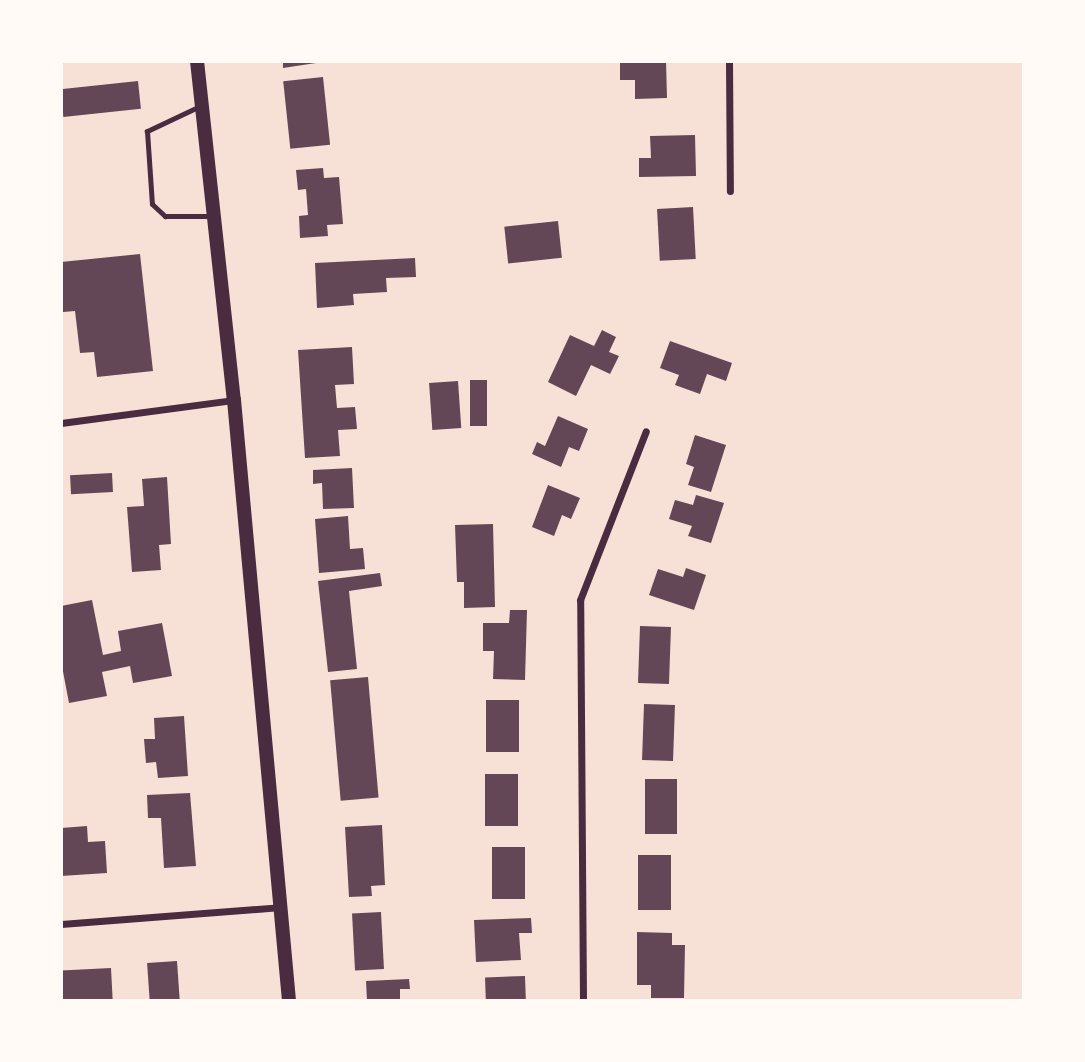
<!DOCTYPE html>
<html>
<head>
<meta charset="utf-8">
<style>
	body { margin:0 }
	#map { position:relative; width:1085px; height:1062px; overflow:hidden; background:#f7e1d7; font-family:Bitter,serif }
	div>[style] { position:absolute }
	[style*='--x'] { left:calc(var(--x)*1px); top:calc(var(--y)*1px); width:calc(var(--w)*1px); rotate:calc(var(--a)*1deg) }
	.building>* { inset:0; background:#644757; transform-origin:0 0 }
	.service>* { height:5px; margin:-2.5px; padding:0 2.5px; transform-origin:2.5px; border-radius:2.5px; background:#4a2c40 }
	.minor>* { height:7px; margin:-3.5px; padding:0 3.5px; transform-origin:3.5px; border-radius:3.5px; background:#4a2c40 }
	.secondary>* { height:14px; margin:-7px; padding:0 7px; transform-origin:7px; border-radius:7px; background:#4a2c40 }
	span { translate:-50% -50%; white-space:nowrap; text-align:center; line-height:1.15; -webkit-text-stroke:7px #fffaf5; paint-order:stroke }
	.frame { position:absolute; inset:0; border:63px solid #fffaf5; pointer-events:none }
</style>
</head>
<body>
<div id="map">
	<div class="building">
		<div style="clip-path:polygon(283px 61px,316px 61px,316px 63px,283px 68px)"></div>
		<div style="clip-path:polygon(620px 61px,666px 61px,667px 98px,635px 99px,635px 80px,620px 80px)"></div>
		<div style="left:323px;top:77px;width:68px;height:40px;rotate:84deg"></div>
		<div style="left:138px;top:81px;width:28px;height:78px;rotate:84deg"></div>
		<div style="clip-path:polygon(695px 135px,696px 176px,639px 177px,639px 158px,651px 158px,650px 136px)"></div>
		<div style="clip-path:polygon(323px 168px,324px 178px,339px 177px,343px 224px,327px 225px,328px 236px,300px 238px,299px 216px,308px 215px,306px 189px,298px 190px,296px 170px)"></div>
		<div style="left:693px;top:207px;width:52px;height:36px;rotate:87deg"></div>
		<div style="left:558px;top:221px;width:37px;height:54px;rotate:84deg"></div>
		<div style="clip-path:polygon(140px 254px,153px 371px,97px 377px,94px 352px,80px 353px,75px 311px,63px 312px,61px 262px)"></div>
		<div style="clip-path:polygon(415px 258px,416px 277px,386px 278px,387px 292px,353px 294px,354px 305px,317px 308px,315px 263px)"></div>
		<div style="clip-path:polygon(602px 330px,616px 337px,609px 352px,619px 356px,610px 374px,591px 365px,576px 396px,548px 382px,570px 335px,594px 346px)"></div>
		<div style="clip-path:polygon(670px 341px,732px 363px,726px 381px,707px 374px,700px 394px,675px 385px,679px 375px,660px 368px)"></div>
		<div style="clip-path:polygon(352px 347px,354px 384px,335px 385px,337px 408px,355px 407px,357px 429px,338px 430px,340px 456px,305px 458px,298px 350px)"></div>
		<div style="left:470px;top:380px;width:17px;height:46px"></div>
		<div style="left:458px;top:381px;width:47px;height:29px;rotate:86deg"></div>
		<div style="clip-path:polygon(558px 416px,588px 429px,579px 451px,569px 447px,561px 467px,532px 454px,537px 442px,545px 446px)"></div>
		<div style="clip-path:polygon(695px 435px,726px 445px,711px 492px,688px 485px,694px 467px,686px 464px)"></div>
		<div style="clip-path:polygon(352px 468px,354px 508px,323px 509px,322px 483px,313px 484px,313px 470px)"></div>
		<div style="left:112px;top:473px;width:19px;height:42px;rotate:87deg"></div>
		<div style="clip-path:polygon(167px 477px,171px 544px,159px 545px,161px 570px,132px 572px,127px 507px,144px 506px,142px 479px)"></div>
		<div style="clip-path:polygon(548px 485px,580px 498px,571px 519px,562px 515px,554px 536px,532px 527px)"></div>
		<div style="clip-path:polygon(696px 495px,724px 503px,711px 543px,688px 536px,692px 526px,669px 519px,675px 500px,693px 505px)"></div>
		<div style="clip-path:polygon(348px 516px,350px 549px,363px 548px,365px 569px,319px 573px,315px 519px)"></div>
		<div style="clip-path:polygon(493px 524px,495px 607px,464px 608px,464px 582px,457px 582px,455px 525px)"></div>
		<div style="clip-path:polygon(686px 568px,706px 575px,694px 610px,649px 595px,658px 569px,683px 577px)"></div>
		<div style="clip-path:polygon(380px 573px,382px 586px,349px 591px,357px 669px,328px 672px,318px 581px)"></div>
		<div style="clip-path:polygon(92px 600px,103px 655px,121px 651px,118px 631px,162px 623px,172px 676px,133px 683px,130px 666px,102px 672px,107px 696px,69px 703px,61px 661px,61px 606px)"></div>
		<div style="clip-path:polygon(510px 610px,527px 610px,525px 680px,493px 679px,494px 651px,483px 651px,483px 623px,509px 623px)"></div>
		<div style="left:640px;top:626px;width:31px;height:57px;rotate:2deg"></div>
		<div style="left:368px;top:677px;width:121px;height:38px;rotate:85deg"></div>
		<div style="left:486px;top:700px;width:33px;height:52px"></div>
		<div style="left:644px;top:704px;width:31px;height:56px;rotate:2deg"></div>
		<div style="clip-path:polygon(184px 716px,188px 776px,158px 778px,156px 762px,146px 763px,144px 739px,155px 739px,154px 718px)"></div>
		<div style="left:485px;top:774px;width:33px;height:52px"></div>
		<div style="left:645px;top:779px;width:32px;height:55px"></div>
		<div style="clip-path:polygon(190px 793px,196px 866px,164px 868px,161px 818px,148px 818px,147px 795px)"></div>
		<div style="clip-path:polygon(382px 825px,385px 885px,371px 886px,372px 896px,349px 897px,345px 827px)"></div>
		<div style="clip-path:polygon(87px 826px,88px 842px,105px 841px,107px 873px,61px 876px,61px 828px)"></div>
		<div style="left:492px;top:847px;width:33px;height:52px"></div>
		<div style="left:638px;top:855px;width:33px;height:55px"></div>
		<div style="left:381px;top:912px;width:57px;height:29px;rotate:87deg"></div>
		<div style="clip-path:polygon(531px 918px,532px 933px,519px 933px,521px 960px,476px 962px,474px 920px)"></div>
		<div style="clip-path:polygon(637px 932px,672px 933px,672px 945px,685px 945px,684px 998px,651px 998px,651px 985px,637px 985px)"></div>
		<div style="left:177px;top:961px;width:40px;height:30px;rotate:86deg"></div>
		<div style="left:111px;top:968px;width:33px;height:50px;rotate:87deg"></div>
		<div style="left:525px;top:976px;width:25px;height:40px;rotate:88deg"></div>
		<div style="clip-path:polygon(409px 979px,410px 989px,400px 989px,400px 1001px,367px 1001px,366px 981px)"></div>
	</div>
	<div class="service">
		<div style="--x:200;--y:106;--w:59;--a:154.7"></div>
		<div style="--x:147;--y:131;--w:73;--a:86.1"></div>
		<div style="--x:152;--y:204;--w:18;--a:43"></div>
		<div style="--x:165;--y:216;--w:49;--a:0"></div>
	</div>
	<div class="minor">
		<div style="--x:729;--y:61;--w:130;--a:89.6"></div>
		<div style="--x:61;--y:423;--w:175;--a:-7.6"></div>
		<div style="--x:61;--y:924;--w:220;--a:-4.4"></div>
		<div style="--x:583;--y:1001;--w:401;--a:-90.4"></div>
		<div style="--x:580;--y:600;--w:181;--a:-68.7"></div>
	</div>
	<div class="secondary">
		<div style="--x:197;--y:61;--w:341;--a:83.8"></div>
		<div style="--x:234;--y:400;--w:604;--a:84.77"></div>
	</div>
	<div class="frame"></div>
</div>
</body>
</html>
